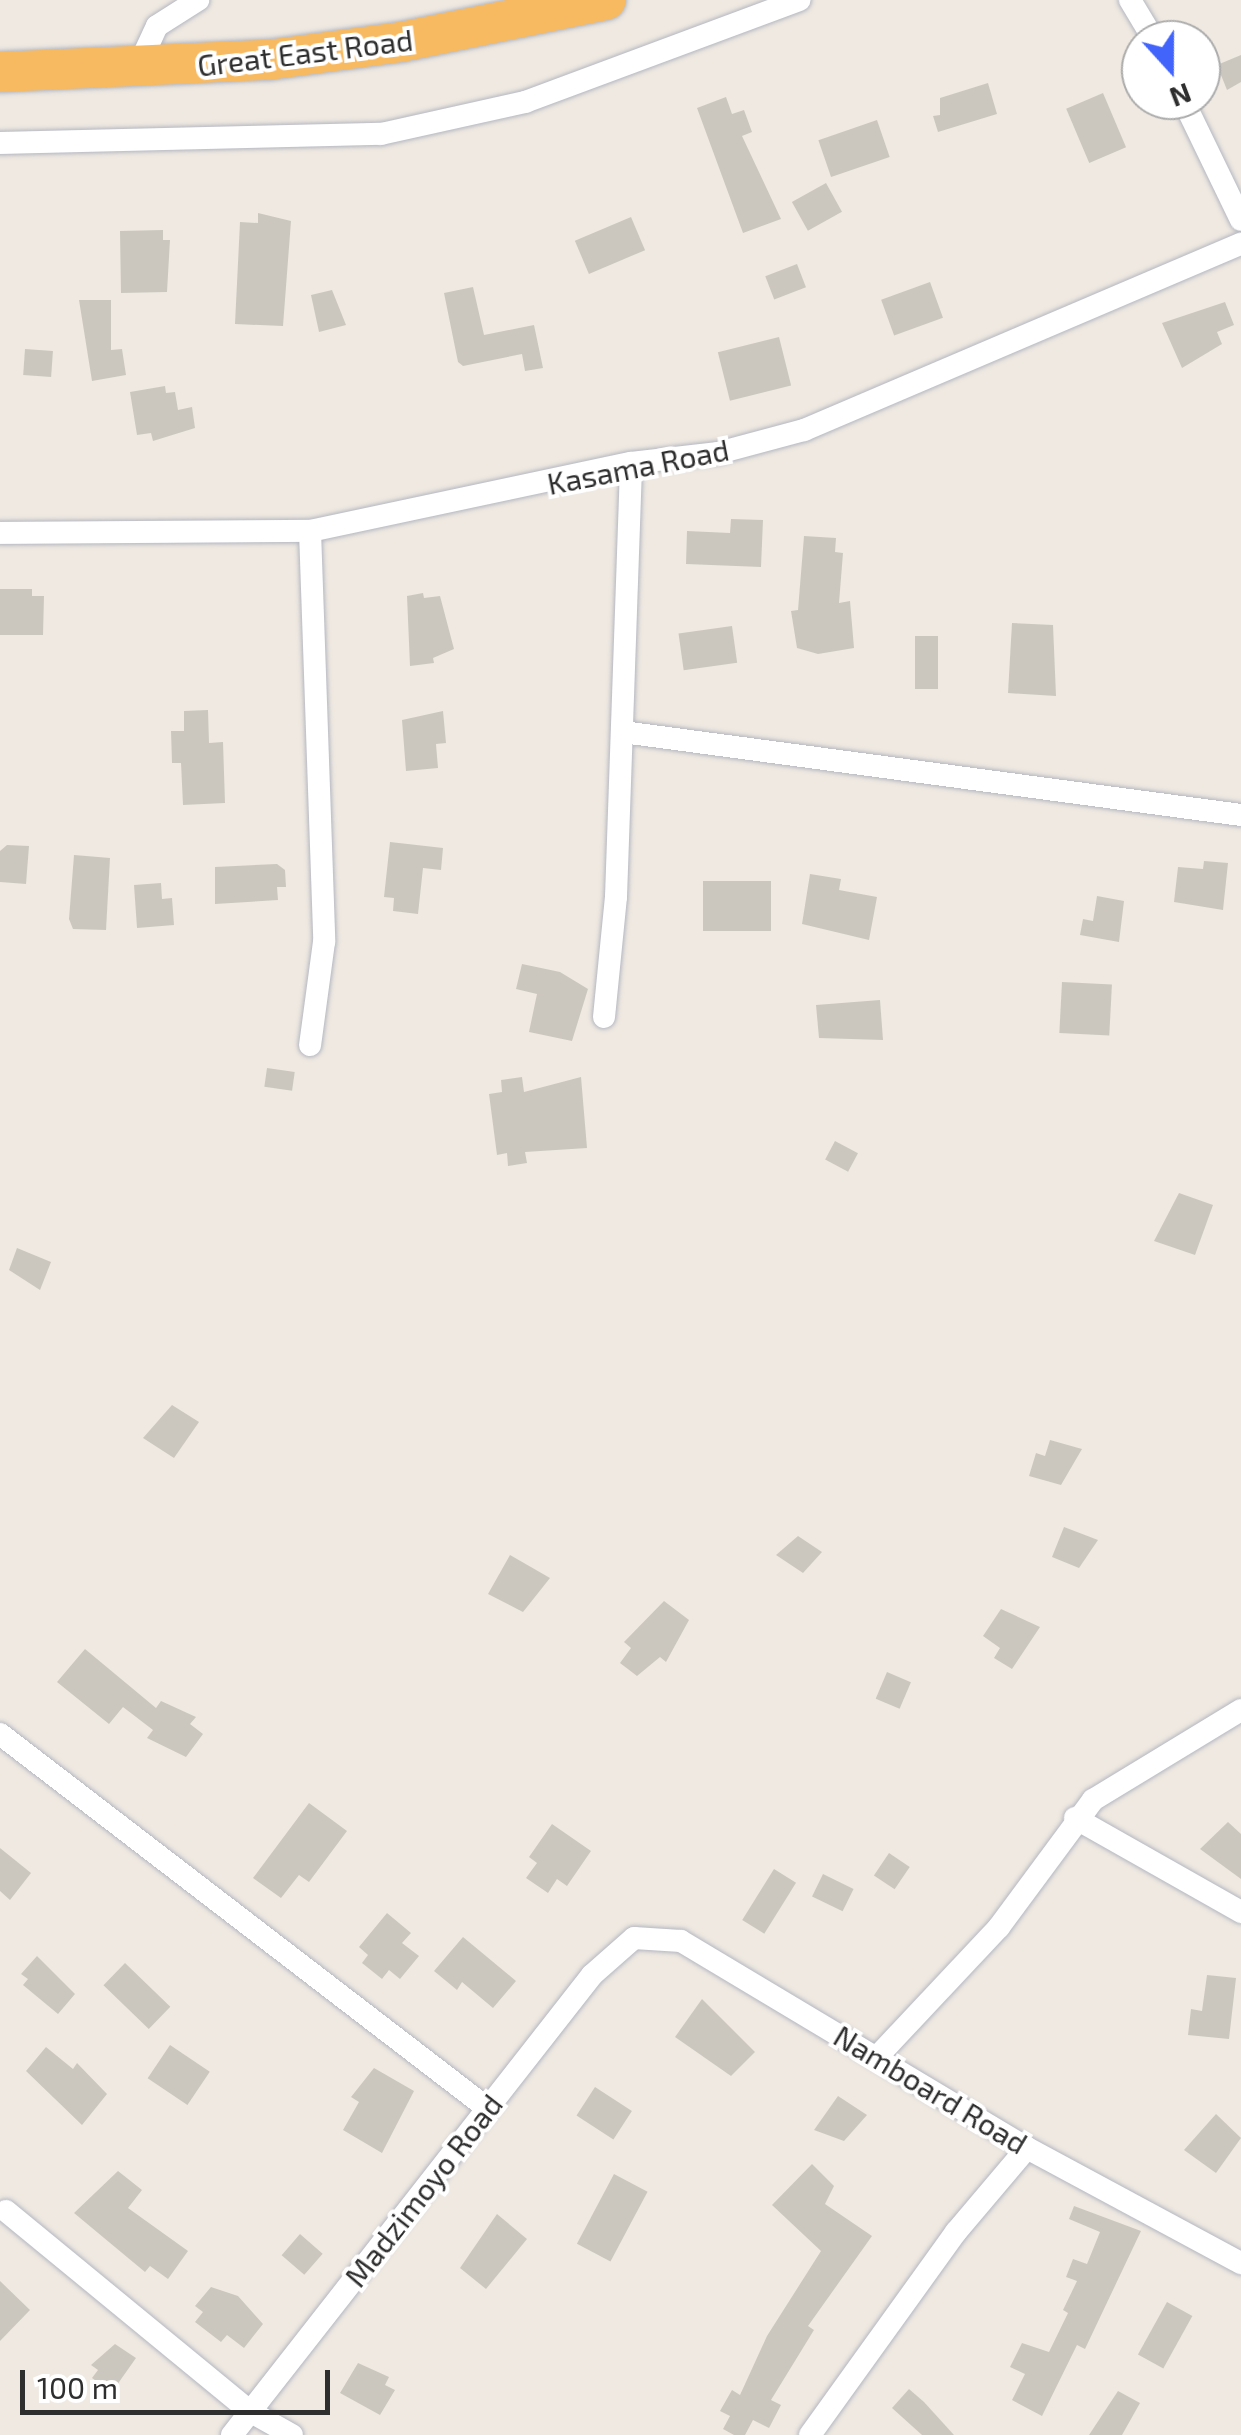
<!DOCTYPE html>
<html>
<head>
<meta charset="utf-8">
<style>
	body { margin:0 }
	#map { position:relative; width:1241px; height:2435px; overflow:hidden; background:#efe9e1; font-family:"Exo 2",sans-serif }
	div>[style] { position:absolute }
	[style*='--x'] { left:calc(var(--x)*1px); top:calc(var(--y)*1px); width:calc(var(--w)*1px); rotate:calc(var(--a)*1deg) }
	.building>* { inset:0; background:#cbc7bf; transform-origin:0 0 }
	.roads { filter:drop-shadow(0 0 2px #b4b7c1) drop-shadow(0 0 2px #b4b7c1) }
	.minor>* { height:22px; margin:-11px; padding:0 11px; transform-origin:11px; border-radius:11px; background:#fff }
	.trunk>* { height:40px; margin:-20px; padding:0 20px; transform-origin:20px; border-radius:20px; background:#f8ba60 }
	span { translate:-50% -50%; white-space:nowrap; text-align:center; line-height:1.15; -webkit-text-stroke:8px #fff; paint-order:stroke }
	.street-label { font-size:30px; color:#2e2e2e }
	.north { position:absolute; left:1121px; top:20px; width:100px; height:100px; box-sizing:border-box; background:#fff; border:2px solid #ababab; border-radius:50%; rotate:159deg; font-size:28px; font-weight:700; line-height:40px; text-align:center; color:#2e2e2e }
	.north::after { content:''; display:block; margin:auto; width:35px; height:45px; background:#4264fb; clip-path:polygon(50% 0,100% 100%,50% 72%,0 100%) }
	.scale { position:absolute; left:20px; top:2370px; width:310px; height:45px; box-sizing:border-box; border:5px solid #2e2e2e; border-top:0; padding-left:12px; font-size:30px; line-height:35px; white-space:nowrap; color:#2e2e2e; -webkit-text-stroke:8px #fff; paint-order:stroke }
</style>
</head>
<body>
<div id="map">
	<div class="building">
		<div style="clip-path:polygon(1241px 55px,1241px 82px,1227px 90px,1217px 65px)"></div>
		<div style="clip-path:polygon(988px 83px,997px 114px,938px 132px,933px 116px,940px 115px,940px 98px)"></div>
		<div style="left:1103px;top:93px;width:59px;height:40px;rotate:67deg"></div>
		<div style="clip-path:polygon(726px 97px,732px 114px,744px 110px,752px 132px,742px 136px,781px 219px,743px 233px,697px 108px)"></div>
		<div style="left:877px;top:120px;width:39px;height:62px;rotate:71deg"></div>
		<div style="left:826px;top:183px;width:33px;height:39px;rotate:61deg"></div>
		<div style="clip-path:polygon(258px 213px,291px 221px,283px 326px,235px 324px,240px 222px,258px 223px)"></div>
		<div style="left:631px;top:217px;width:36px;height:61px;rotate:67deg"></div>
		<div style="clip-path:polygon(163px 230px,163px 240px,170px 240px,167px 292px,121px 293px,120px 231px)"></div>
		<div style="left:797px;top:264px;width:25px;height:34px;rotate:69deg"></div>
		<div style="left:930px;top:282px;width:38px;height:52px;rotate:70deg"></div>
		<div style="clip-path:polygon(473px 287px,484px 335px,534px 325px,543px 368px,525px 371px,522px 354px,463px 366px,458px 362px,444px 293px)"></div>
		<div style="clip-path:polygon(332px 290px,346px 325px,319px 332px,311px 295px)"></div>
		<div style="clip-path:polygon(79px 300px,111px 300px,111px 350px,122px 349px,126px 375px,92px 381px)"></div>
		<div style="clip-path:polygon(1225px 302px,1234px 325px,1217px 332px,1222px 344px,1182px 368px,1162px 323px)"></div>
		<div style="left:779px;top:337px;width:50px;height:63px;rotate:76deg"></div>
		<div style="left:25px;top:349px;width:28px;height:26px;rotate:4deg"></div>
		<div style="clip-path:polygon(165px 386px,166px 393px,175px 392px,178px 410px,192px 407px,195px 428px,153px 441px,151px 433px,137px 435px,130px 392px)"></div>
		<div style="clip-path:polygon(731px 519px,763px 520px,761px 567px,686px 564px,687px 531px,730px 533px)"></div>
		<div style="clip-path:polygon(804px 536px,836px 538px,835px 552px,843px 553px,839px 603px,850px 601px,854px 648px,818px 654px,797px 648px,791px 611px,798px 610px)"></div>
		<div style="clip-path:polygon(0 589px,32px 589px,32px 596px,44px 596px,43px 635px,0 635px)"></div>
		<div style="clip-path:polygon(423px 593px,424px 598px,440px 596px,454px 649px,433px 658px,434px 663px,410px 666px,407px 596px)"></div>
		<div style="clip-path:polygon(1012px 623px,1053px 625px,1056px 696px,1008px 693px)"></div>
		<div style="left:732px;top:626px;width:37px;height:54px;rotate:82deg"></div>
		<div style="left:915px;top:636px;width:23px;height:53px"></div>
		<div style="clip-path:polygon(208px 710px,209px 743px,223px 742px,225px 803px,183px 805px,181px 763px,172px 763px,171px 731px,184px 731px,184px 711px)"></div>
		<div style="clip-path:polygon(443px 711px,446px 743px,436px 744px,438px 768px,406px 771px,402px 720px)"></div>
		<div style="clip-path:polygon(390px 842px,443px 848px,441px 870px,423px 868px,418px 914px,393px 911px,394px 898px,384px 897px)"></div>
		<div style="clip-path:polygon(7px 845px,29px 846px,26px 884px,0 882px,0 851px)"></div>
		<div style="clip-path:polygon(74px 855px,110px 858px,106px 930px,73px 929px,69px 919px)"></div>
		<div style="clip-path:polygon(1204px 861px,1228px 863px,1223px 910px,1174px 902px,1178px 867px,1203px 869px)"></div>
		<div style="clip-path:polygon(277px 864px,285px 870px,286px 887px,277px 887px,278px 900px,215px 904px,215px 867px)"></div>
		<div style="clip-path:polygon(810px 874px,841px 879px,839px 890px,877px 897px,869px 940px,802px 924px)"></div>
		<div style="left:703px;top:881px;width:68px;height:50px"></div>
		<div style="clip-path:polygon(161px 883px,162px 899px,172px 898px,174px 925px,137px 928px,134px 885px)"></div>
		<div style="clip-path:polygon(1097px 896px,1124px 901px,1119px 942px,1080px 935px,1083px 919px,1093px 921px)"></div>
		<div style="clip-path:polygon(522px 964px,560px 972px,588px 989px,572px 1041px,529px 1032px,537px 994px,516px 989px)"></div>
		<div style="left:1062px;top:982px;width:50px;height:51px;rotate:3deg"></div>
		<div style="clip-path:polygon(880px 1000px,883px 1040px,819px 1038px,816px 1005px)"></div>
		<div style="left:267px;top:1068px;width:28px;height:19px;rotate:8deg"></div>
		<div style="clip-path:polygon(522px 1077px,524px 1092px,581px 1077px,587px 1148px,525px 1152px,527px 1163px,508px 1166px,507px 1153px,497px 1155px,489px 1094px,502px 1092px,501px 1080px)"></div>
		<div style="left:835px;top:1141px;width:26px;height:21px;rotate:28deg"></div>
		<div style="clip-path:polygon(1179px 1193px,1213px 1205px,1195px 1255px,1154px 1241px)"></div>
		<div style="clip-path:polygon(17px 1248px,51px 1262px,40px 1290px,9px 1270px)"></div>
		<div style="clip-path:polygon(172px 1405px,199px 1422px,174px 1458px,143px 1438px)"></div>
		<div style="clip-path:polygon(1050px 1440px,1082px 1449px,1061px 1485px,1029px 1476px,1036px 1453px,1045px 1456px)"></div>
		<div style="clip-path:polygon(1064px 1527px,1098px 1540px,1079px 1568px,1052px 1557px)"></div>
		<div style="clip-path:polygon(798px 1536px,822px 1552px,803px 1573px,776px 1555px)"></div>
		<div style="clip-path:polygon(510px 1555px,550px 1578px,523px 1612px,488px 1594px)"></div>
		<div style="clip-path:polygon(664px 1601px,689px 1620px,666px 1662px,660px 1657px,637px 1676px,620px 1663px,631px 1648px,624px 1642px)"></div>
		<div style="clip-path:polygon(1001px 1609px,1040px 1627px,1012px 1669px,994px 1658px,1000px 1648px,983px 1636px)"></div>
		<div style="clip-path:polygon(85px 1649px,156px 1708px,161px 1701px,196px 1717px,190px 1724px,203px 1734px,186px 1757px,147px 1738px,153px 1730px,123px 1707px,109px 1724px,57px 1682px)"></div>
		<div style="left:887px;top:1672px;width:26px;height:29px;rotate:23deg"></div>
		<div style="clip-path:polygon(309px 1803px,347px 1831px,309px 1882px,299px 1875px,281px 1898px,253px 1878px)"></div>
		<div style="clip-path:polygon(1228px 1822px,1241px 1834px,1241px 1879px,1200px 1849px)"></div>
		<div style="clip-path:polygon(552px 1824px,591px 1851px,567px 1886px,557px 1879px,548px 1893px,526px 1878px,537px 1863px,529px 1857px)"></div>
		<div style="clip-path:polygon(0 1848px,31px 1873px,10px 1900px,0 1891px)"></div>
		<div style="left:889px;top:1853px;width:25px;height:27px;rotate:34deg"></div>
		<div style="left:774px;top:1869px;width:26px;height:60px;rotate:32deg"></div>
		<div style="left:823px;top:1874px;width:34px;height:25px;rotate:26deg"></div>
		<div style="clip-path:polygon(387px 1913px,411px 1933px,402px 1943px,419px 1956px,400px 1979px,389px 1970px,382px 1979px,362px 1963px,368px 1955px,359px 1947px)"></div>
		<div style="clip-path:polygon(463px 1937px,516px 1981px,493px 2008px,462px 1982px,457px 1990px,434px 1971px)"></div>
		<div style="clip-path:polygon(37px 1956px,75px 1994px,58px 2014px,23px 1985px,28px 1979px,21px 1974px)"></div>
		<div style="left:125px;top:1963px;width:63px;height:31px;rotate:44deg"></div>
		<div style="clip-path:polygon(1207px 1975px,1236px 1978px,1229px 2039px,1188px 2035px,1191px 2009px,1202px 2011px)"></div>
		<div style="clip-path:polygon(702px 1999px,755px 2052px,731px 2076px,675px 2037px)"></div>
		<div style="left:170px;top:2045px;width:48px;height:40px;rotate:34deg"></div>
		<div style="clip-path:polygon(46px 2047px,73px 2069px,77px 2063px,107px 2094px,82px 2125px,26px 2071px)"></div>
		<div style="clip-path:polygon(374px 2068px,414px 2091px,382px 2153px,343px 2130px,359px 2102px,351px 2097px)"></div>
		<div style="left:595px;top:2087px;width:44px;height:34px;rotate:33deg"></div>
		<div style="clip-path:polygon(838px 2096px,867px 2115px,844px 2141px,814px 2130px)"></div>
		<div style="clip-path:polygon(1216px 2114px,1241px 2138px,1216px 2173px,1184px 2150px)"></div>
		<div style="clip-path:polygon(812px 2164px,834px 2186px,825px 2204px,872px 2236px,808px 2326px,814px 2330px,771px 2400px,781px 2405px,769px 2428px,753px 2420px,745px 2435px,734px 2435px,723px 2429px,730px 2416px,720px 2411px,732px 2390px,740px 2395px,767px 2336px,821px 2251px,772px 2205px)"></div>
		<div style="clip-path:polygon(118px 2171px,142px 2190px,128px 2208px,188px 2251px,168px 2279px,150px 2266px,145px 2272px,74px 2213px)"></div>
		<div style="left:614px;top:2174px;width:38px;height:79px;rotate:28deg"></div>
		<div style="clip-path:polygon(1074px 2206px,1141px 2231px,1085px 2349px,1077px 2345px,1042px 2416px,1012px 2400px,1025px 2374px,1010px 2367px,1022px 2343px,1049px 2352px,1068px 2313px,1063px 2310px,1077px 2281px,1066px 2277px,1073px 2259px,1087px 2264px,1100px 2232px,1069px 2219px)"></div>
		<div style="clip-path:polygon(497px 2214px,527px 2239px,486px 2289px,460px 2268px)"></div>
		<div style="left:300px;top:2234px;width:30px;height:28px;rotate:41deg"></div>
		<div style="clip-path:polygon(0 2281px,30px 2310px,0 2341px)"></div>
		<div style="clip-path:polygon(211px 2287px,238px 2296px,263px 2324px,244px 2348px,227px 2335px,221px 2342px,195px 2322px,203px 2312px,195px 2306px)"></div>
		<div style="left:1167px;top:2302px;width:29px;height:60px;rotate:29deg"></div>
		<div style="clip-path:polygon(115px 2344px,136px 2358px,112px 2392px,92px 2378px,98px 2370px,91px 2365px)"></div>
		<div style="clip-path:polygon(358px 2363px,389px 2377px,385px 2385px,395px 2390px,380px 2415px,340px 2393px)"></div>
		<div style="clip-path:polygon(909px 2389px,924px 2402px,954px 2435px,922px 2435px,892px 2408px)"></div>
		<div style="clip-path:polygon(1118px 2391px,1140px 2403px,1122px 2435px,1089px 2435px)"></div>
	</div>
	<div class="roads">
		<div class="minor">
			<div style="--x:1130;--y:0;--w:47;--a:59"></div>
			<div style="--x:137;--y:69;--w:47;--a:-65.1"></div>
			<div style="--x:157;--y:26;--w:49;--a:-32.4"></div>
			<div style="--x:1183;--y:100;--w:133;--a:64.2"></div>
			<div style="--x:0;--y:143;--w:381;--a:-1.4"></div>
			<div style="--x:381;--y:134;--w:148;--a:-12.5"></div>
			<div style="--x:525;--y:102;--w:293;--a:-20.4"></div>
			<div style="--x:310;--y:531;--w:411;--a:88"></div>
			<div style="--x:324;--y:942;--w:104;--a:97.7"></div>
			<div style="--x:0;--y:533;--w:310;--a:-0.4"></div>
			<div style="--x:310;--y:531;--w:328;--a:-12"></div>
			<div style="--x:631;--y:463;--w:88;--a:-6.6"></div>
			<div style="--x:718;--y:453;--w:89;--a:-15"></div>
			<div style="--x:804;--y:430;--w:475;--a:-23.1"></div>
			<div style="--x:623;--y:732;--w:624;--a:7.65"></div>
			<div style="--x:604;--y:1017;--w:121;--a:-84.3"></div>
			<div style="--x:616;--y:897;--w:434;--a:-88"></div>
			<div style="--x:0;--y:1734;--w:614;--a:37.52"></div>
			<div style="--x:1075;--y:1818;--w:191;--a:29.5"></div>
			<div style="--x:877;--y:2057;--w:178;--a:-46.8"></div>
			<div style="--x:999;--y:1927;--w:158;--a:-53.5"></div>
			<div style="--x:1093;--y:1800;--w:173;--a:-31.3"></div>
			<div style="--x:6;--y:2211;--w:317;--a:39.4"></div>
			<div style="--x:251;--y:2412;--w:47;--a:29.3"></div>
			<div style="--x:232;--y:2435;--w:584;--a:-51.95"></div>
			<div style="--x:592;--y:1975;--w:56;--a:-41.4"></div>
			<div style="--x:634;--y:1938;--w:47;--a:3.7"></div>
			<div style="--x:681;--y:1941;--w:403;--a:30.9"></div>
			<div style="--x:1027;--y:2148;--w:243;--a:28.3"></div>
			<div style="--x:810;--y:2435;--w:250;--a:-54.3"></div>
			<div style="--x:956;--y:2232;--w:110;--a:-49.8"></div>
		</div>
		<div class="trunk">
			<div style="--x:0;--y:72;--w:268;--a:-2.6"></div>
			<div style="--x:268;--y:60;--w:134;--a:-7.7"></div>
			<div style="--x:401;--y:42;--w:209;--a:-11.6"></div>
		</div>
	</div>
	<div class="street-label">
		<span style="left:305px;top:52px;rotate:-7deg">Great East Road</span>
		<span style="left:638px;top:466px;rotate:-11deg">Kasama Road</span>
		<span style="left:931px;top:2089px;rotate:31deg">Namboard Road</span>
		<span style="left:423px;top:2190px;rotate:-52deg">Madzimoyo Road</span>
	</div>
	<div class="north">N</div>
	<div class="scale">100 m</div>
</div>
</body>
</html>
